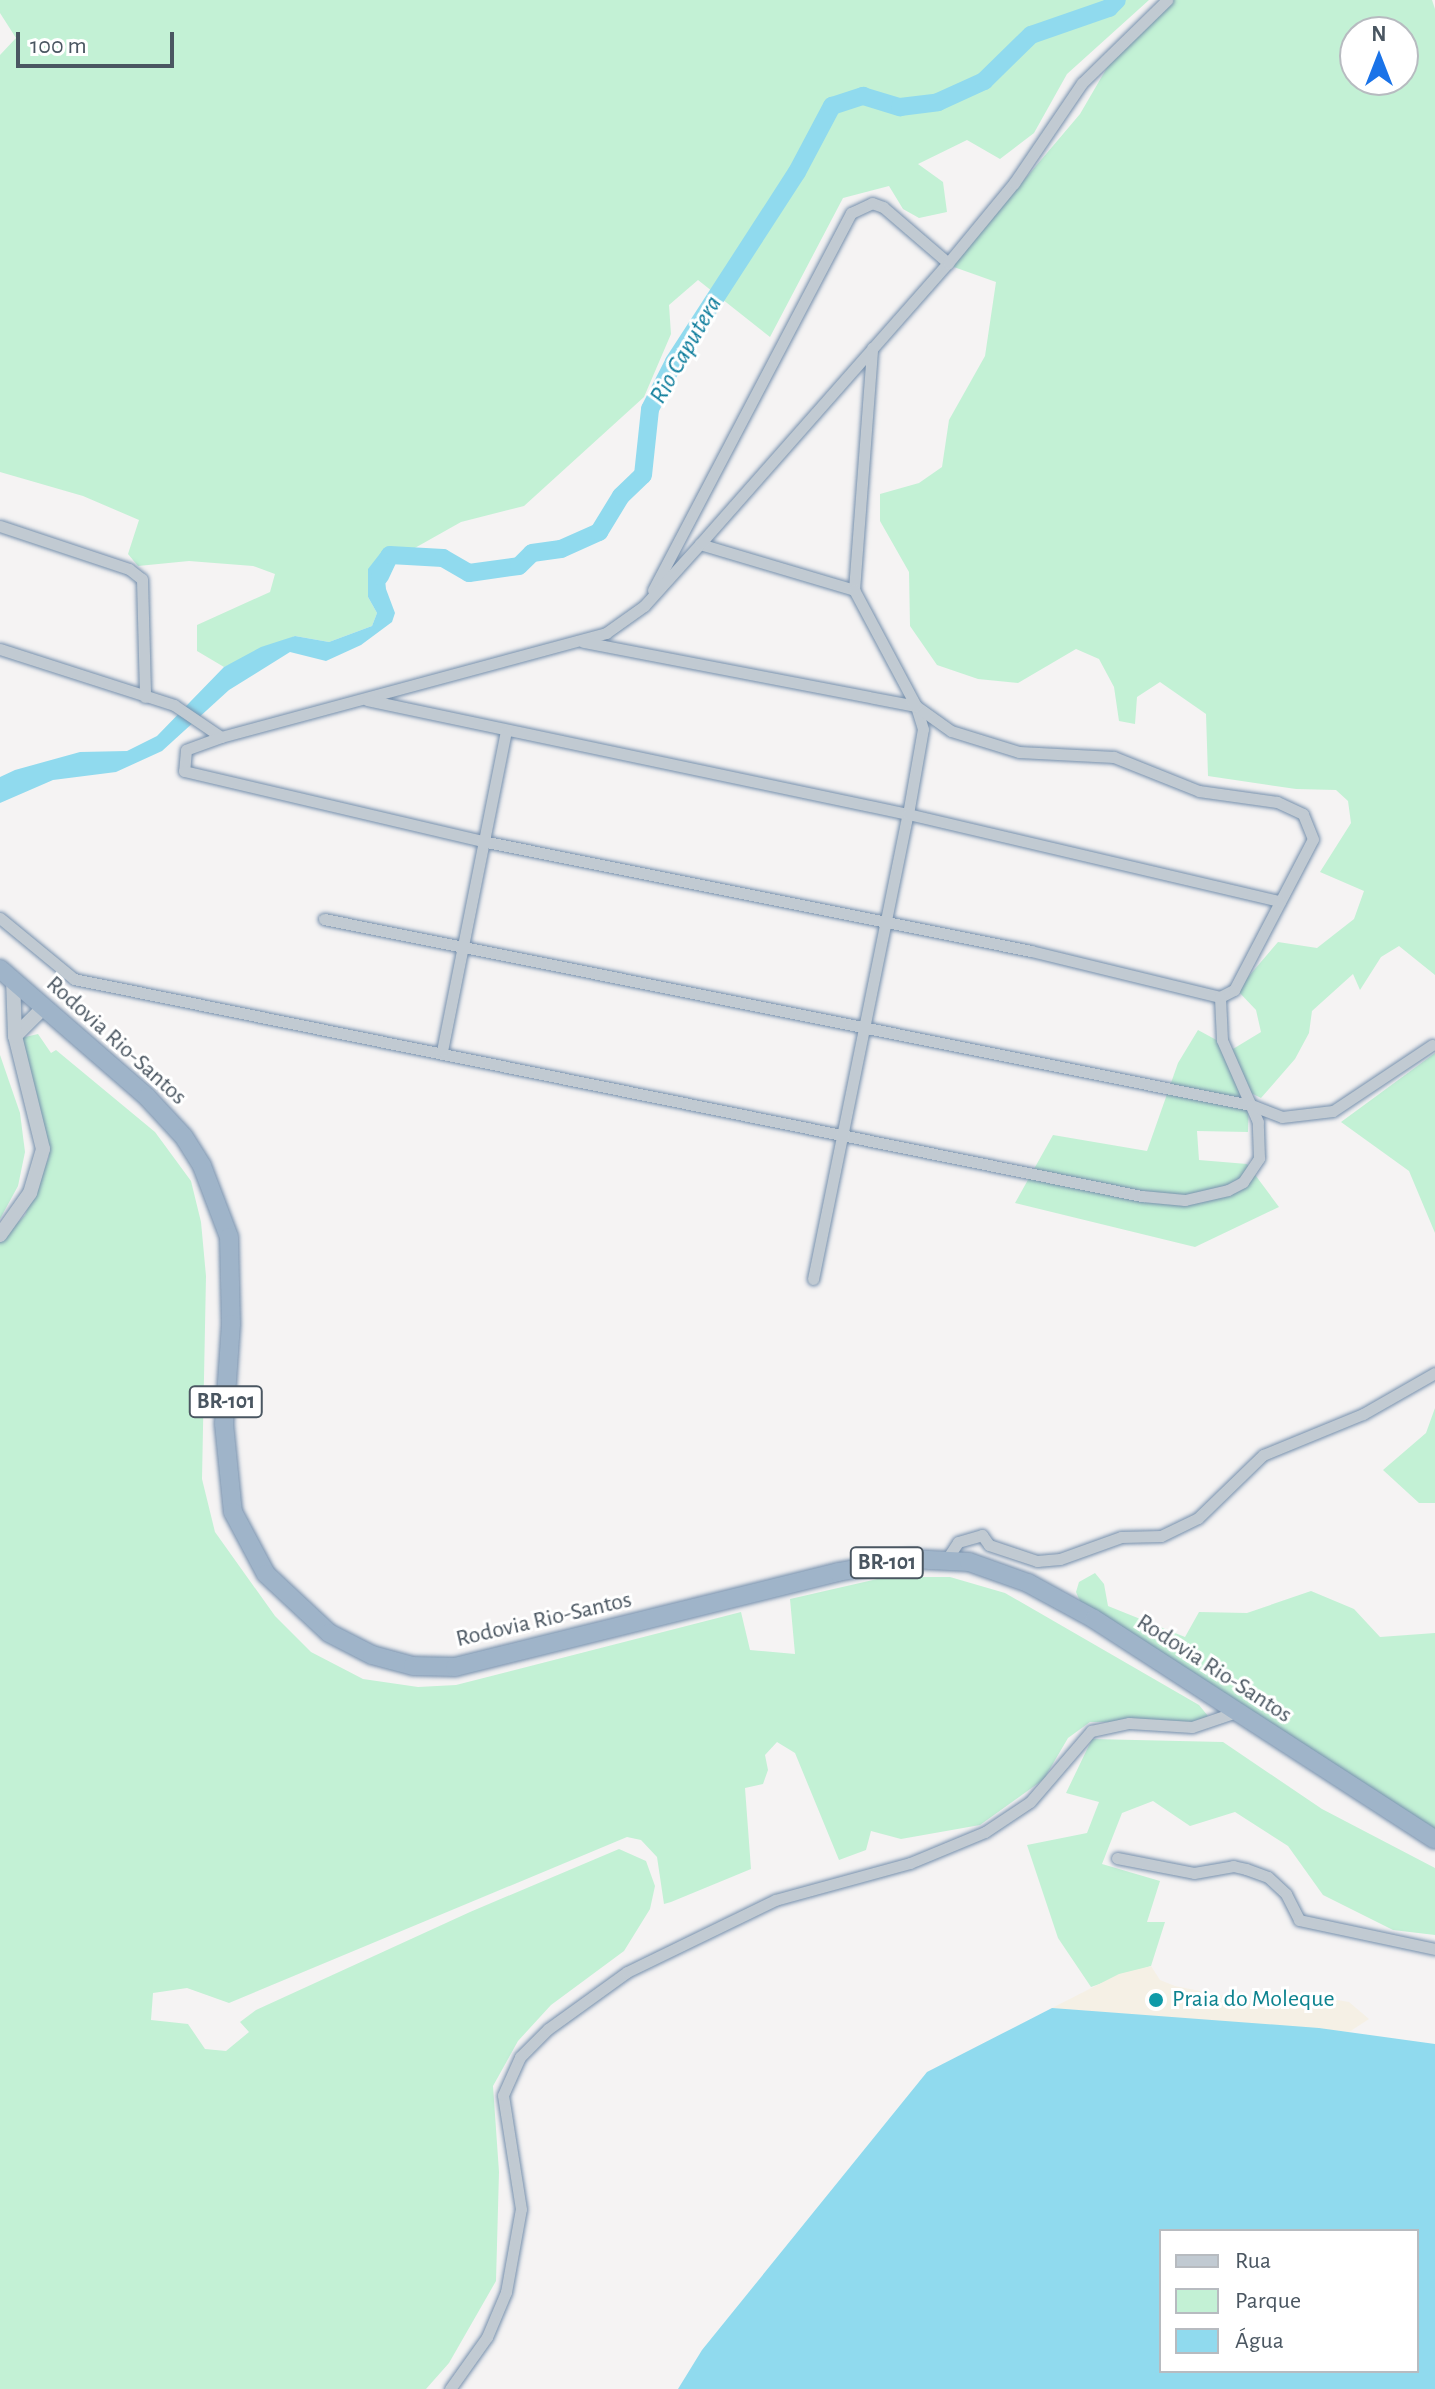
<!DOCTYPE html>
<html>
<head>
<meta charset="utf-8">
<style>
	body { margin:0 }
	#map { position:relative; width:1435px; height:2389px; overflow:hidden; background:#f5f3f3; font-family:"Alegreya Sans",sans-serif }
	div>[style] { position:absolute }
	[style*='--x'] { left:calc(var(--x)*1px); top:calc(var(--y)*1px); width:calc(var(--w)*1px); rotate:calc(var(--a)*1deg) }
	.green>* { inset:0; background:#c3f1d5 }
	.sand>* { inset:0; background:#f5f0e5 }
	.water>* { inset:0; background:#90daee }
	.river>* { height:18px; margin:-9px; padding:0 9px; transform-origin:9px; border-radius:9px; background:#90daee }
	.roads { filter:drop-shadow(0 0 2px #7690ad) drop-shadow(0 0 2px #7690ad) }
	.minor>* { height:11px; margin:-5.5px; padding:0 5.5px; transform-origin:5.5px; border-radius:5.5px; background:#c1cad2 }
	.tertiary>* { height:14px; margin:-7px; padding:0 7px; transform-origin:7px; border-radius:7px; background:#c1cad2 }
	.trunk>* { height:18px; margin:-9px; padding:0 9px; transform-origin:9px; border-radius:9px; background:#9fb4c9 }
	.dots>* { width:22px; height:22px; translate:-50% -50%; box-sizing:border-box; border:4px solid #fff; border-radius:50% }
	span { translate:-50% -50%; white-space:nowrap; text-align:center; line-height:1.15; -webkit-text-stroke:6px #fff; paint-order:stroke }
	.shield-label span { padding:2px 6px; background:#fff; border:2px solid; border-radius:6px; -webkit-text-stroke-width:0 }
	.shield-label { font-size:22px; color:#4a5661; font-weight:700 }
	.street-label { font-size:24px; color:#4a5661 }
	.culture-label { font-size:24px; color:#0d838f }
	.left { translate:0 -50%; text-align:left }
	.water-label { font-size:26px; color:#0c7c9b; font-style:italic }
	.legend { position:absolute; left:1159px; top:2229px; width:260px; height:144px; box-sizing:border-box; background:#fff; border:2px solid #b7bbc0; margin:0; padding:10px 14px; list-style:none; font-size:24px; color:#4a5661 }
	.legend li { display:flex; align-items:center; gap:16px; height:40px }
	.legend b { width:40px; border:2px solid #b7bbc0 }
	.north { position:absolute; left:1339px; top:16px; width:80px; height:80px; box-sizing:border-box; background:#fff; border:2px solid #b7bbc0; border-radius:50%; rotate:0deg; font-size:22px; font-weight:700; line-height:32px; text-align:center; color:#4a5661 }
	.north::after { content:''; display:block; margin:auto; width:28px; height:36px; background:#1a73e8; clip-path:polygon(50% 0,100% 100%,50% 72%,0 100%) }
	.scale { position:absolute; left:16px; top:32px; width:158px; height:36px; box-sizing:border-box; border:4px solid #4a5661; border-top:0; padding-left:10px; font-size:24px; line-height:28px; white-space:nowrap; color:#4a5661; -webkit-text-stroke:6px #fff; paint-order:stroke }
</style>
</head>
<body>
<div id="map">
	<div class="green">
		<div style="clip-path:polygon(0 0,1149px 0,1067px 74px,1034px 133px,1000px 159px,967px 140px,918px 164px,943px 182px,947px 212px,919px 218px,903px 209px,889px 186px,843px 198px,770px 337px,698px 280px,669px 305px,671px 334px,644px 397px,524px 506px,461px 522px,413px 549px,382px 551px,368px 597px,377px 613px,372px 626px,329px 642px,295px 636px,224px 667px,197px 651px,197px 625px,270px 592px,275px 574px,253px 566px,189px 561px,138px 566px,128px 554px,139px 520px,83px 496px,0 472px,0 55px,16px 38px,0 13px)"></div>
		<div style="clip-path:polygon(evenodd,1171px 0,1432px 0,1435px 9px,1435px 975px,1399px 946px,1381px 957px,1360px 990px,1353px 974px,1312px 1011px,1309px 1033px,1295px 1059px,1261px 1098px,1249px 1092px,1248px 1132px,1197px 1131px,1199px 1160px,1247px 1164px,1279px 1207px,1195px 1247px,1015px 1203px,1053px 1135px,1147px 1151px,1178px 1063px,1198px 1030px,1233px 1049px,1261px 1032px,1256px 1010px,1237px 990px,1278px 942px,1317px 948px,1354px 919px,1364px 891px,1320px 872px,1351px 823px,1348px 801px,1336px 790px,1296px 789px,1208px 776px,1206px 714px,1160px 682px,1137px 697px,1135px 724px,1119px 721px,1114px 687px,1099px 659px,1076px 649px,1018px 683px,978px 679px,937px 665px,910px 626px,909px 572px,880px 521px,880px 494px,919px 483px,942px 467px,949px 420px,985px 356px,996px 282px,951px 266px,1080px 114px,1119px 47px,1171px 0,1355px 32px,1403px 32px,1403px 80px,1355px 80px,1355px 32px)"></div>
		<div style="clip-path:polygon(38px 1034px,51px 1053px,56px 1050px,155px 1132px,191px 1181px,201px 1222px,206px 1276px,202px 1479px,215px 1532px,275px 1616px,311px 1652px,363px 1679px,418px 1687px,456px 1685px,741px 1612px,750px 1650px,795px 1654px,790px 1599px,886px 1577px,950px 1577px,1005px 1593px,1199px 1705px,1208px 1716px,1202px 1722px,1090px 1722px,1068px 1738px,1044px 1779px,980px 1825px,901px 1839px,871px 1831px,866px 1850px,839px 1860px,795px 1753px,777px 1742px,765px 1755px,768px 1770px,763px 1784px,745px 1788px,751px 1869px,671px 1902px,664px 1904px,657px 1857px,641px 1840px,627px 1837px,229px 2003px,187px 1988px,153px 1993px,151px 2020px,188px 2024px,205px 2049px,226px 2051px,249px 2032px,240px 2022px,256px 2010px,470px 1912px,619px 1849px,646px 1861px,655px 1886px,650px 1909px,624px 1951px,551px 2005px,518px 2041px,493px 2086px,499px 2172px,496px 2281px,449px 2363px,426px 2389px,0 2389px,0 1241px,25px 1215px,49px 1157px,21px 1038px)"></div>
		<div style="clip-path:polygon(1435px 1053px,1435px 1233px,1409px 1171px,1341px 1122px)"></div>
		<div style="clip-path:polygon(0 1055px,20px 1113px,25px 1152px,18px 1186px,0 1219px)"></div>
		<div style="clip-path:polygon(1435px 1408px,1435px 1503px,1419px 1503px,1383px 1470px,1426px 1433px)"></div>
		<div style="clip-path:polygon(1095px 1573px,1104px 1584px,1108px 1606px,1185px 1637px,1199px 1612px,1247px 1613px,1311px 1591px,1354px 1609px,1380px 1637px,1435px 1633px,1435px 1831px,1083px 1608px,1076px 1592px,1079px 1582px)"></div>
		<div style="clip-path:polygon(1092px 1739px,1223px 1742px,1322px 1809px,1435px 1868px,1435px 1935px,1393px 1930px,1323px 1895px,1288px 1846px,1235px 1812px,1190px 1826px,1153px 1801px,1122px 1813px,1102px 1864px,1160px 1881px,1147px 1922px,1165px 1922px,1151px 1966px,1091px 1987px,1058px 1938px,1027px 1845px,1087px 1833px,1099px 1802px,1066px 1793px)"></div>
	</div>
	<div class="sand">
		<div style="clip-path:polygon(1151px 1966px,1160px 1980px,1175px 1986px,1264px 2004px,1297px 1993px,1349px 2002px,1369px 2019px,1349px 2032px,1052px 2008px,1119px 1974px)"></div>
	</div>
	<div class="water">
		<div style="clip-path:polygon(382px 551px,390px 555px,384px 570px,386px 589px,395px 613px,392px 622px,361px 645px,326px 661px,290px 652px,229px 690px,162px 751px,116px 772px,53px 780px,0 803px,0 777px,15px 770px,80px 752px,127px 751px,157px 736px,224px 667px,261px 647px,295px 636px,329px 642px,372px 626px,377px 613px,368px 597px,368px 569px)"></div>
		<div style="clip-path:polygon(evenodd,1052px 2008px,1319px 2028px,1435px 2044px,1435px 2389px,678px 2389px,702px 2350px,927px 2072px,1052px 2008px,1417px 2231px,1417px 2371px,1161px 2371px,1161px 2231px,1417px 2231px)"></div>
	</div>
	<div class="river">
		<div style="--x:380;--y:576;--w:23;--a:-65"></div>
		<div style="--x:390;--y:555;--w:53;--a:3.2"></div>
		<div style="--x:443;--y:558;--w:30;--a:30"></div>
		<div style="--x:469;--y:573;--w:50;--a:-8"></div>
		<div style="--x:519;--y:566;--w:18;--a:-45"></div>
		<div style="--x:532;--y:553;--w:29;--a:-8"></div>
		<div style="--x:561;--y:549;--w:42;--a:-24.1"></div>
		<div style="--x:599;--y:532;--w:42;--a:-58.6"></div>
		<div style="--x:621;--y:496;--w:30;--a:-44"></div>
		<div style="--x:643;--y:475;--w:66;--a:-83.9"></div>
		<div style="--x:650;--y:409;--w:53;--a:-62.9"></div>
		<div style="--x:674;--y:362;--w:226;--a:-57.1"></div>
		<div style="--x:797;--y:172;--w:75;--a:-62.1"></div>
		<div style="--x:832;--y:106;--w:33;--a:-18"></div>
		<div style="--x:863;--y:96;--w:39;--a:17"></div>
		<div style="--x:900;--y:107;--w:38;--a:-7"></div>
		<div style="--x:938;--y:102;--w:51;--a:-24.5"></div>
		<div style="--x:984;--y:81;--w:66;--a:-44.4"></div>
		<div style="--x:1031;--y:35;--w:83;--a:-19.1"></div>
		<div style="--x:1109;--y:8;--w:11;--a:-45"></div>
	</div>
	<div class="roads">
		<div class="minor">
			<div style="--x:0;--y:526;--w:136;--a:18.4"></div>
			<div style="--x:129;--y:569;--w:16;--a:38"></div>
			<div style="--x:142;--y:579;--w:118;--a:88.5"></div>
			<div style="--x:700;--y:544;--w:161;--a:16.6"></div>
			<div style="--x:854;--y:590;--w:243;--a:-85.7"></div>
			<div style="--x:653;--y:590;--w:426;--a:-62.3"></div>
			<div style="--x:851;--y:213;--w:23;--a:-25"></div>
			<div style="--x:872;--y:203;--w:12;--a:20"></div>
			<div style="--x:883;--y:207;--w:86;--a:40.7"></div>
			<div style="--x:0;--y:649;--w:183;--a:17.8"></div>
			<div style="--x:174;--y:705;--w:57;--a:34.2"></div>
			<div style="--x:221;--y:737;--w:399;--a:-15.1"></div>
			<div style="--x:606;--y:633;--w:47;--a:-35.4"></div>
			<div style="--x:644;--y:606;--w:84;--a:-47.9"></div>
			<div style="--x:700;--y:544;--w:375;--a:-48.6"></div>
			<div style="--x:948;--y:263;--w:104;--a:-50.5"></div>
			<div style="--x:1014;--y:183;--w:121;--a:-55.8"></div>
			<div style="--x:1082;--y:83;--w:119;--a:-44.3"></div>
			<div style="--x:367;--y:700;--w:553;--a:11.9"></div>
			<div style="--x:908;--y:814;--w:86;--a:-80"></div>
			<div style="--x:923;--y:729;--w:24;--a:-107"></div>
			<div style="--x:916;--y:706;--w:339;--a:-169.1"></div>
			<div style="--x:221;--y:737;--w:37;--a:160"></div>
			<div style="--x:186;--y:750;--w:21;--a:95"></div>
			<div style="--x:184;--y:771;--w:306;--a:13.2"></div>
			<div style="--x:482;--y:841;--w:560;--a:11.33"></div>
			<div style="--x:1031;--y:951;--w:195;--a:13.7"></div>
			<div style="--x:1220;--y:997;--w:16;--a:-27"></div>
			<div style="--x:1234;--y:990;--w:170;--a:-62.4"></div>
			<div style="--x:1313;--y:839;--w:27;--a:-112"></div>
			<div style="--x:1303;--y:814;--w:29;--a:-155"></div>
			<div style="--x:1277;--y:802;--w:79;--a:-172"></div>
			<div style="--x:1199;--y:791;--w:92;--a:-158.2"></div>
			<div style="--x:1114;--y:757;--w:95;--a:-177"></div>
			<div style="--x:1019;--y:752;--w:71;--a:-162.8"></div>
			<div style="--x:951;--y:731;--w:43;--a:-144.5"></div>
			<div style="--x:916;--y:706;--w:132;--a:-118.1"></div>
			<div style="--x:0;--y:918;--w:96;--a:39.5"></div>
			<div style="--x:74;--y:979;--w:1090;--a:11.49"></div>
			<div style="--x:1142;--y:1196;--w:43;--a:5.3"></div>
			<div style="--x:1185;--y:1200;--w:44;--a:-13.1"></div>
			<div style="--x:1228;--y:1190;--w:17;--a:-28"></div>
			<div style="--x:1243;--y:1182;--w:29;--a:-56"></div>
			<div style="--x:1259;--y:1158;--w:36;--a:-92"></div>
			<div style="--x:1258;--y:1122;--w:90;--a:-113.7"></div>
			<div style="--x:1222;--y:1040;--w:43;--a:-92.7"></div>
			<div style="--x:324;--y:919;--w:945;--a:11.35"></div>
			<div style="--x:1251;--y:1105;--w:33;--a:21"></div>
			<div style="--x:1282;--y:1117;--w:51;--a:-6.7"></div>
			<div style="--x:1333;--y:1111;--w:119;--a:-33.7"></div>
			<div style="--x:442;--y:1051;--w:325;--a:-78.7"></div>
			<div style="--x:813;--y:1279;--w:475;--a:-78.5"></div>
			<div style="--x:908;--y:814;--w:382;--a:13.2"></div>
			<div style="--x:947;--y:1559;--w:20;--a:-57"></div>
			<div style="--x:958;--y:1542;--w:25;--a:-16"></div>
			<div style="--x:982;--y:1535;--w:12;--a:55"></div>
			<div style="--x:989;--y:1545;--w:51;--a:18.4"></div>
			<div style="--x:1037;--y:1561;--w:23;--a:-5"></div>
			<div style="--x:1060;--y:1559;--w:65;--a:-19.8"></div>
			<div style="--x:1121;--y:1537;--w:40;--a:-1.4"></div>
			<div style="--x:1161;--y:1536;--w:41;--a:-25.9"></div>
			<div style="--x:1198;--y:1518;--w:91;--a:-44.1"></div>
			<div style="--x:1263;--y:1455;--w:108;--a:-22.3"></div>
			<div style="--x:1363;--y:1414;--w:83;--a:-29.7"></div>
			<div style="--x:1117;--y:1858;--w:78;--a:11"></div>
			<div style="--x:1194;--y:1873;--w:40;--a:-10"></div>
			<div style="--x:1233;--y:1866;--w:13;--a:13"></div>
			<div style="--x:1246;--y:1869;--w:23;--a:20"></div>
			<div style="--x:1268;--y:1877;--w:25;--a:43"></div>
			<div style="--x:1286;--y:1894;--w:29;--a:63"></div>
			<div style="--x:1299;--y:1920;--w:139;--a:12"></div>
			<div style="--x:450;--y:2389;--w:64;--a:-54.6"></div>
			<div style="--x:487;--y:2337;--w:49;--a:-67.1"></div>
			<div style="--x:506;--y:2292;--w:84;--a:-79.8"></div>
			<div style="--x:521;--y:2209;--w:115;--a:-99"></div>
			<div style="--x:503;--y:2095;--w:42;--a:-65.9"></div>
			<div style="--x:520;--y:2057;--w:40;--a:-45"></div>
			<div style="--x:548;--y:2029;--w:97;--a:-35.8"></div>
			<div style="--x:627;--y:1972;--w:165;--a:-25.9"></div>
			<div style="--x:775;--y:1900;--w:140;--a:-15.3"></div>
			<div style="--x:910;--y:1863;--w:81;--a:-22.5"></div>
			<div style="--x:985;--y:1832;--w:54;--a:-33.7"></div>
			<div style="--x:1030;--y:1802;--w:94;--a:-49.3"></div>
			<div style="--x:1091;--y:1731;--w:39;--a:-12"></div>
			<div style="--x:1129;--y:1723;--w:63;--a:3.6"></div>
			<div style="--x:1192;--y:1727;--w:46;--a:-18.8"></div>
		</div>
		<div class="tertiary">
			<div style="--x:15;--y:1036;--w:40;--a:-45"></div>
			<div style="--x:0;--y:1235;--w:52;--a:-54.5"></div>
			<div style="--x:30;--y:1193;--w:46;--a:-73.5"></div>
			<div style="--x:43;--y:1149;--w:116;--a:-103.9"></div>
			<div style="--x:15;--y:1036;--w:56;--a:-92"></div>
		</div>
		<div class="trunk">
			<div style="--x:0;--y:969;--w:195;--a:41"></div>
			<div style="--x:147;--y:1097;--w:54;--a:47.2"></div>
			<div style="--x:184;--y:1137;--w:34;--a:58"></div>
			<div style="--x:202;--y:1166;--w:76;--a:69.2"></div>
			<div style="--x:229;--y:1237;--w:87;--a:88.7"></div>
			<div style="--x:231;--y:1324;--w:100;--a:94"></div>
			<div style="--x:224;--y:1424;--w:88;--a:84.2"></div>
			<div style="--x:233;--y:1512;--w:70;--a:62"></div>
			<div style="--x:266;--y:1574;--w:86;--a:43.1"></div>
			<div style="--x:329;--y:1633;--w:48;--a:27.1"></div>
			<div style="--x:372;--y:1655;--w:42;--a:15"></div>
			<div style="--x:413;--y:1666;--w:42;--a:1.4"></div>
			<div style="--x:455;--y:1667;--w:395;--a:-13.9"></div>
			<div style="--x:838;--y:1572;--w:73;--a:-10.2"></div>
			<div style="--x:910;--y:1559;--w:59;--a:2.9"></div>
			<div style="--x:969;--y:1562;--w:63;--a:19.6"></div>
			<div style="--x:1028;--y:1583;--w:75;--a:28.6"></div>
			<div style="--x:1094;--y:1619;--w:406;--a:32.9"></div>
		</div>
	</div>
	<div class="dots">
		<div style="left:1156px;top:2000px;background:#0f9aa8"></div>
	</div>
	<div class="shield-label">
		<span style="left:226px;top:1402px">BR-101</span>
		<span style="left:887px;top:1563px">BR-101</span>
	</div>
	<div class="street-label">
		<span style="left:116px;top:1041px;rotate:42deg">Rodovia Rio-Santos</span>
		<span style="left:544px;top:1620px;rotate:-13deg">Rodovia Rio-Santos</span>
		<span style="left:1214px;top:1669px;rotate:33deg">Rodovia Rio-Santos</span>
	</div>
	<div class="culture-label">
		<span class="left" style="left:1172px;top:2000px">Praia do Moleque</span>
	</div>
	<div class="water-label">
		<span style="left:686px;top:350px;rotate:-60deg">Rio Caputera</span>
	</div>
	<ul class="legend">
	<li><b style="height:10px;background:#c1cad2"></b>Rua</li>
	<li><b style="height:22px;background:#c3f1d5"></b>Parque</li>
	<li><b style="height:22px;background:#90daee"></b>Água</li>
	</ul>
	<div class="north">N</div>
	<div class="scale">100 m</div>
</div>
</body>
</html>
